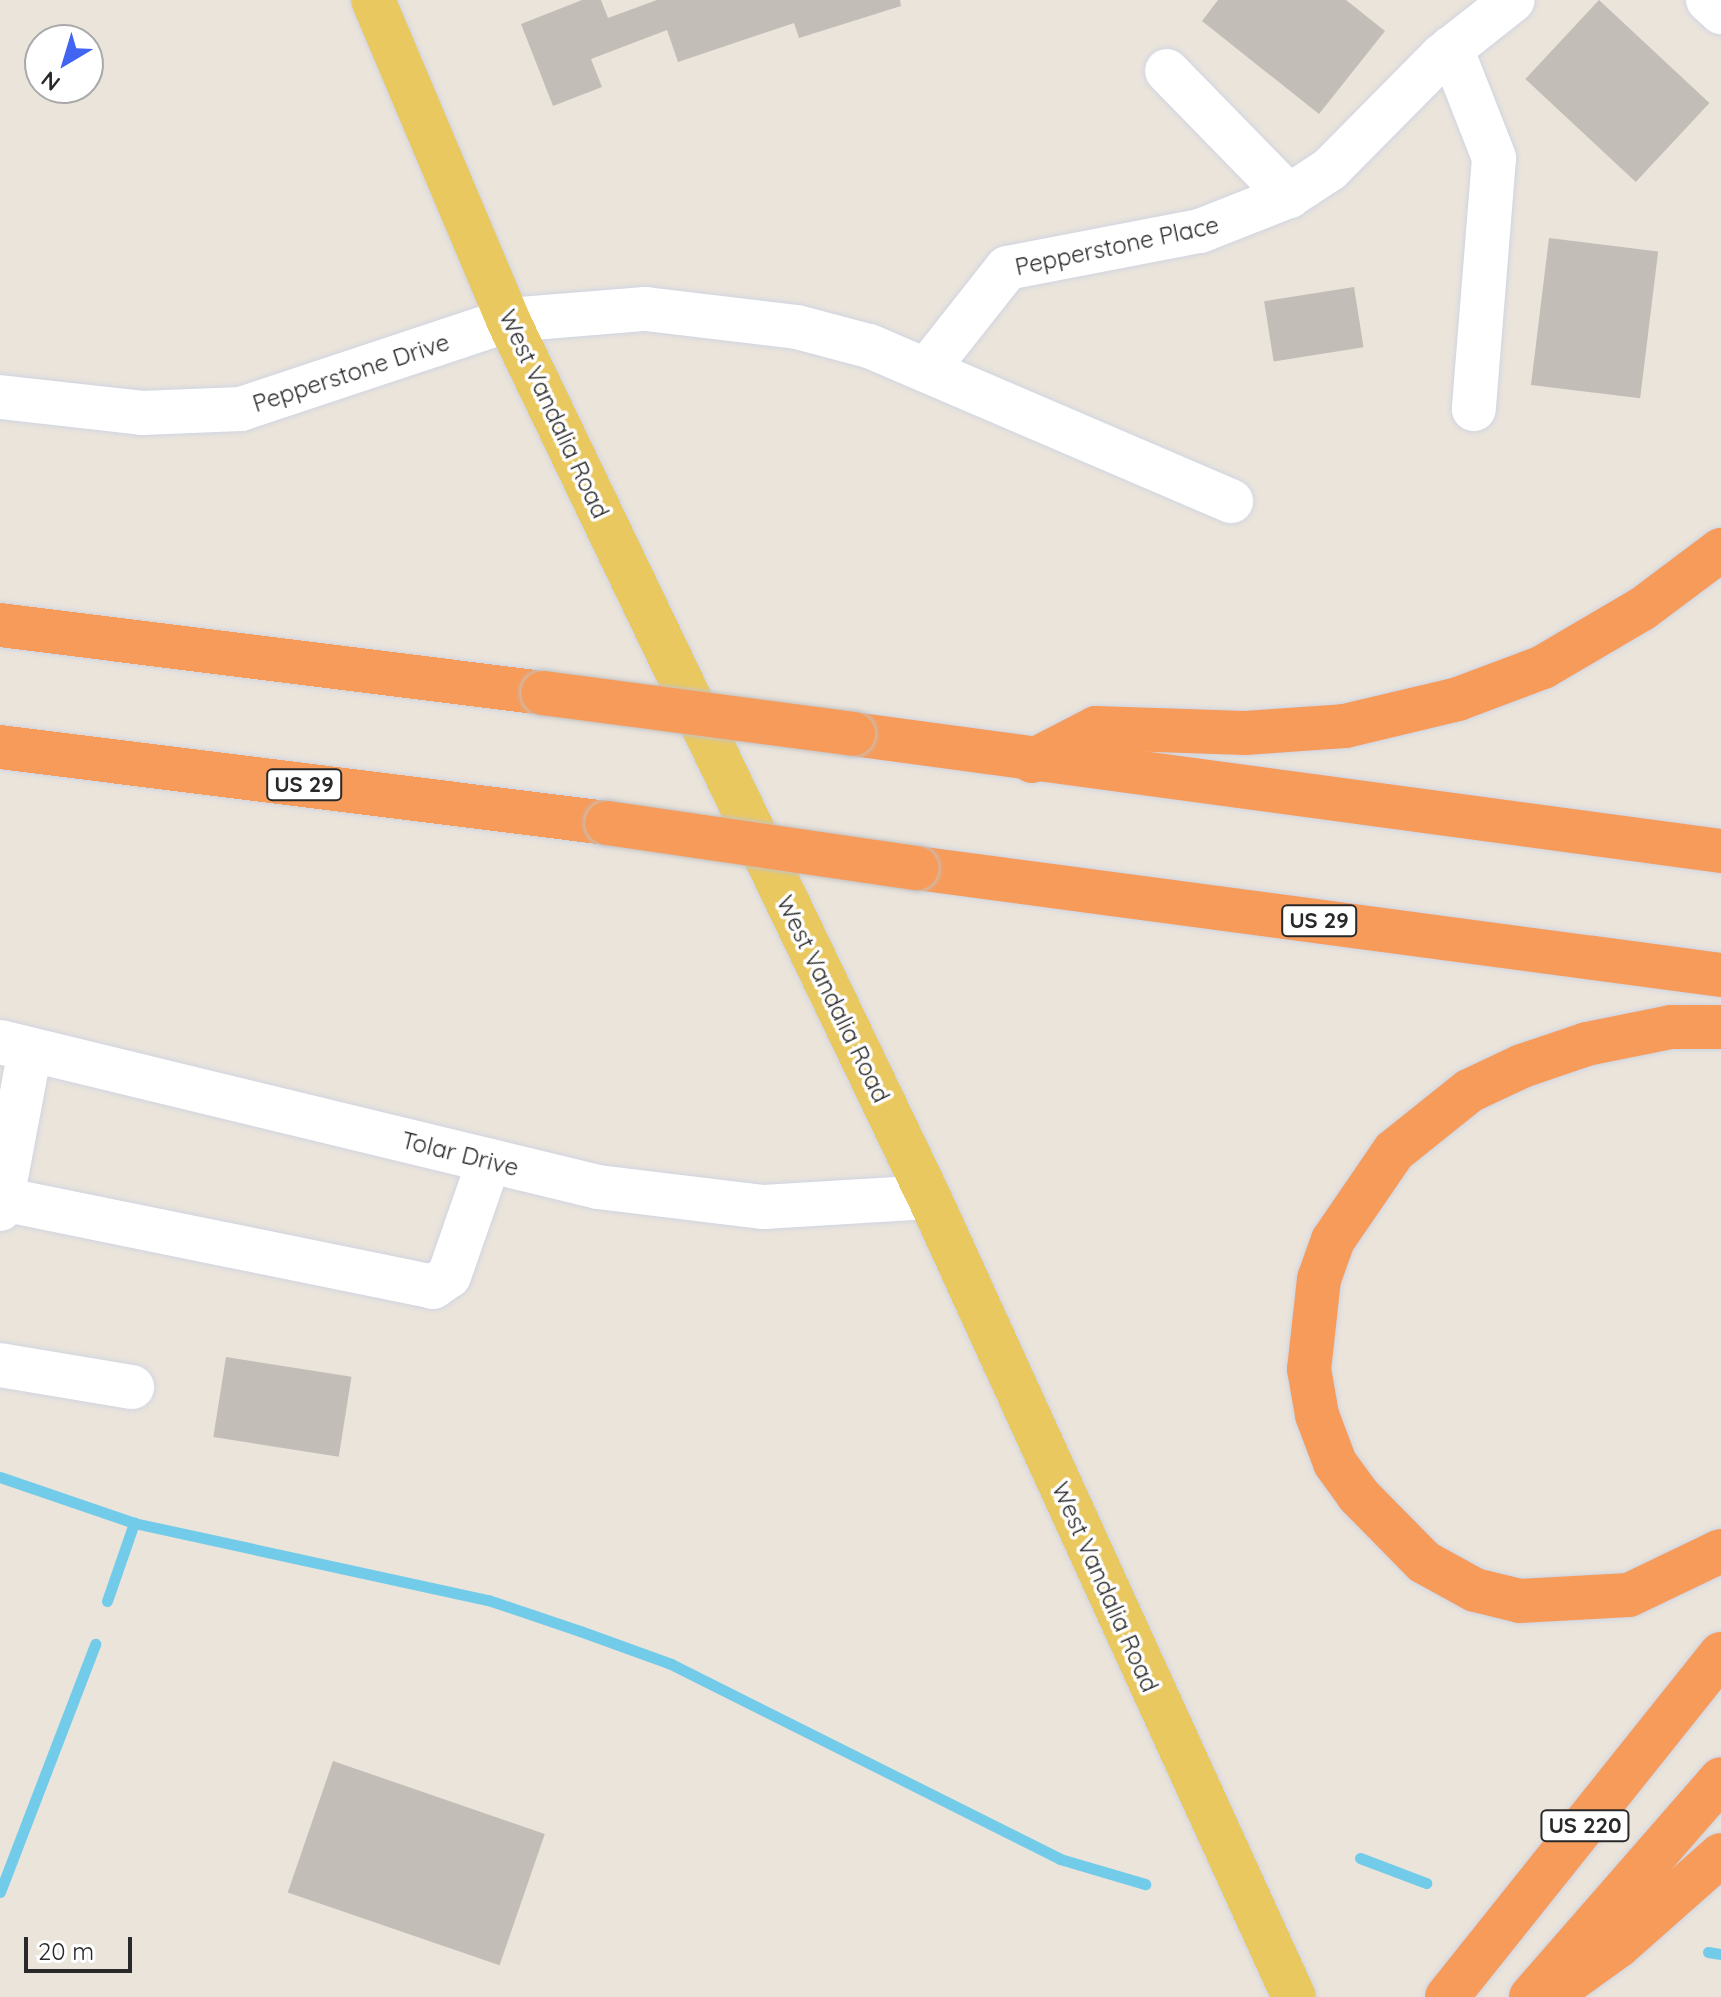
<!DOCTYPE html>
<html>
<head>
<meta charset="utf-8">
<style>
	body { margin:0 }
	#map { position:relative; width:1721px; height:1997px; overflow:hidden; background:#eae4db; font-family:Quicksand,sans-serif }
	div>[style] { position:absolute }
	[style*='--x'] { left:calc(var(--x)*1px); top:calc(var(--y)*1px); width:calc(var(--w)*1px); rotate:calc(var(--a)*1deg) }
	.stream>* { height:11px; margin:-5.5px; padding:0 5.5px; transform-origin:5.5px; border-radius:5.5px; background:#72cbe9 }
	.building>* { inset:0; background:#c3bdb8; transform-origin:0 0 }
	.roads { filter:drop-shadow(0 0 2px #d0d4e1) drop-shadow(0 0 2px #d0d4e1) }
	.minor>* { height:44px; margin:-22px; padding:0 22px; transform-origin:22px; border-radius:22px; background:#fff }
	.major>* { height:44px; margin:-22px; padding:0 22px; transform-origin:22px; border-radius:22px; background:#eac860 }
	.highway>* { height:44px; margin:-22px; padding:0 22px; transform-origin:22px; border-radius:22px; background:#f79b5a }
	.bridges { filter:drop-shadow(0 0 2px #c3c3c3) drop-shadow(0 0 2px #c3c3c3) }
	.highway-bridge>* { height:44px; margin:-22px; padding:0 22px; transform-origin:22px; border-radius:22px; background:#f79b5a }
	span { translate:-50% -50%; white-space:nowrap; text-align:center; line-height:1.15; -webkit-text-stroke:7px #fff; paint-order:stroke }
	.shield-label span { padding:2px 6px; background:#fff; border:2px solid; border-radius:6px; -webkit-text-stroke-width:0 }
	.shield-label { font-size:22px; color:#292929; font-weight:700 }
	.street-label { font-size:24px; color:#292929 }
	.north { position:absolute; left:24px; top:24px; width:80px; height:80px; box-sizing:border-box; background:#fff; border:2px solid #a9a9a9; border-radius:50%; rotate:218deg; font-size:22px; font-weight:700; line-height:32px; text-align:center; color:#292929 }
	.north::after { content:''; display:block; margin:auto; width:28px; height:36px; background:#4164f1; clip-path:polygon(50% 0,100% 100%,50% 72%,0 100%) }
	.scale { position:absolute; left:24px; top:1937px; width:108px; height:36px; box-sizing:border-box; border:4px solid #292929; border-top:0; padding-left:10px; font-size:24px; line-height:28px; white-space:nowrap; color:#292929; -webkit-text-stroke:6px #fff; paint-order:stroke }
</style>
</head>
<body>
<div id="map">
	<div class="stream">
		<div style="--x:0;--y:1477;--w:142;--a:18.9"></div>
		<div style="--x:134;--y:1523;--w:362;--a:12.3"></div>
		<div style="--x:488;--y:1600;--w:97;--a:18.6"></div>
		<div style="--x:580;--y:1631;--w:97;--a:19.9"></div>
		<div style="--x:671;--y:1664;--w:435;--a:26.6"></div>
		<div style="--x:1060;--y:1859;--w:89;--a:16.4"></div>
		<div style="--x:107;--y:1601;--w:83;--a:-70.9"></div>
		<div style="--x:1360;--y:1858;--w:71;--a:20.7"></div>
		<div style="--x:0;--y:1892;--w:266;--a:-69"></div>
		<div style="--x:1708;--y:1952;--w:13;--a:9"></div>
	</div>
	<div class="building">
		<div style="clip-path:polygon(582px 0,601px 0,608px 18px,657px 0,900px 0,901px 6px,799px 38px,794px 23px,678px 62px,667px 30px,591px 59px,602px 87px,553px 106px,521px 24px)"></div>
		<div style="clip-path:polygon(1218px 0,1346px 0,1385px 31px,1319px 114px,1202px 21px)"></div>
		<div style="left:1599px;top:0;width:151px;height:108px;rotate:43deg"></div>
		<div style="left:1549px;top:238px;width:110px;height:148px;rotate:7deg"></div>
		<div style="left:1354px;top:287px;width:61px;height:91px;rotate:81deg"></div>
		<div style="left:226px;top:1357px;width:127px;height:81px;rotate:9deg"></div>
		<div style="left:333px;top:1761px;width:224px;height:139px;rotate:19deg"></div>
	</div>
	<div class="roads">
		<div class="minor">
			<div style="--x:1708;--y:0;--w:18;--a:43"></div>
			<div style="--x:1451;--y:48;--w:118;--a:68.6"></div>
			<div style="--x:1494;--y:158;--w:252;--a:94.6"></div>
			<div style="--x:1167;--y:71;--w:175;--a:45.7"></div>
			<div style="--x:928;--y:368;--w:127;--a:-51.7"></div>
			<div style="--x:1007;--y:268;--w:197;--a:-10.9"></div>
			<div style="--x:1200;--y:231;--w:96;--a:-21.5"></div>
			<div style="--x:1289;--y:196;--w:49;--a:-33.4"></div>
			<div style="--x:1330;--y:169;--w:159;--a:-45.3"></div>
			<div style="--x:1442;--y:56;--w:90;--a:-38.3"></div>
			<div style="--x:0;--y:397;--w:143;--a:6.4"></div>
			<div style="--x:142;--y:413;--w:99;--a:-2.3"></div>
			<div style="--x:241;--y:409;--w:281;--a:-18.4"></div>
			<div style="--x:508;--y:320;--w:138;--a:-4.6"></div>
			<div style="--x:646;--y:309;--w:152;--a:6.8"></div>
			<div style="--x:797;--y:327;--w:74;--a:14.8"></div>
			<div style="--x:869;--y:346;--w:394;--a:23.2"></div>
			<div style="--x:0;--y:1042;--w:615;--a:13.63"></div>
			<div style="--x:598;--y:1187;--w:167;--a:6.9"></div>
			<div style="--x:764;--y:1207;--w:165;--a:-3.5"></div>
			<div style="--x:2;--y:1199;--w:440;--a:11.5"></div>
			<div style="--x:433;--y:1287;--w:19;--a:-35"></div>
			<div style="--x:449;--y:1276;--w:122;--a:-70.8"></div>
			<div style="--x:0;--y:1209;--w:162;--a:-79.3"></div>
			<div style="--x:0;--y:1365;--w:134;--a:9.5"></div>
		</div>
		<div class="major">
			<div style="--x:373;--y:0;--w:347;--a:67.1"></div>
			<div style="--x:508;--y:320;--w:973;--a:64.36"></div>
			<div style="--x:929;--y:1197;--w:879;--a:65.48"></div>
		</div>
		<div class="highway">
			<div style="--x:0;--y:625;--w:547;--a:7.14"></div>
			<div style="--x:853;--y:734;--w:876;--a:7.68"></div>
			<div style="--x:0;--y:747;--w:612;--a:7.14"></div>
			<div style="--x:1032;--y:761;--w:72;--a:-27.3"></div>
			<div style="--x:1096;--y:728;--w:149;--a:1.9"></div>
			<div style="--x:1245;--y:733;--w:100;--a:-4"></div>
			<div style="--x:1345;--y:726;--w:116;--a:-13.4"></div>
			<div style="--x:1458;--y:699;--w:91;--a:-20.6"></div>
			<div style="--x:1543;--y:667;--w:115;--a:-30.4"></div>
			<div style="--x:1642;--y:609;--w:99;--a:-36.8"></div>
			<div style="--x:917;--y:868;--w:811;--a:7.58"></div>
			<div style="--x:1721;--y:1027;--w:50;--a:180"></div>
			<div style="--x:1671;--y:1027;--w:86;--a:168.6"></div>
			<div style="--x:1587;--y:1044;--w:69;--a:161.3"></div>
			<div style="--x:1522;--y:1066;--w:59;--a:154.7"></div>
			<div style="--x:1469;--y:1091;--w:96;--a:141.3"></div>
			<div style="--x:1394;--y:1151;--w:108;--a:124.4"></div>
			<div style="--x:1333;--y:1240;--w:41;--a:109.7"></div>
			<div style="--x:1319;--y:1279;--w:91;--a:96.3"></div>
			<div style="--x:1309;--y:1369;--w:47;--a:80.1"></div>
			<div style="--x:1317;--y:1415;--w:51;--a:69.4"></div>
			<div style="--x:1335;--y:1463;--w:39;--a:54"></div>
			<div style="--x:1358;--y:1495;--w:94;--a:45.4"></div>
			<div style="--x:1424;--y:1562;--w:58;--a:28.8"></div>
			<div style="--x:1475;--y:1590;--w:46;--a:13.7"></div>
			<div style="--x:1520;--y:1601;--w:109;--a:-3.2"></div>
			<div style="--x:1629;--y:1595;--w:102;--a:-25.6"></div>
			<div style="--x:1558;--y:1989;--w:74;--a:-35.6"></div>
			<div style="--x:1618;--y:1946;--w:137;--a:-41.5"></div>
			<div style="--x:1447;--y:1997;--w:439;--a:-51.4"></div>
			<div style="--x:1531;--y:1997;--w:289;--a:-48.9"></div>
		</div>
	</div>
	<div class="bridges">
		<div class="highway-bridge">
			<div style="--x:543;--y:693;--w:313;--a:7.5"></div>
			<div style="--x:607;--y:823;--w:313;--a:8.3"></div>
		</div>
	</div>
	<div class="shield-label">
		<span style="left:304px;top:785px">US 29</span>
		<span style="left:1319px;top:921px">US 29</span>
		<span style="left:1585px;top:1826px">US 220</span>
	</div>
	<div class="street-label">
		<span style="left:1117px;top:246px;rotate:-12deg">Pepperstone Place</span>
		<span style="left:351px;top:373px;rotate:-18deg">Pepperstone Drive</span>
		<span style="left:554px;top:414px;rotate:65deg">West Vandalia Road</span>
		<span style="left:833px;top:999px;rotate:64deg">West Vandalia Road</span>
		<span style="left:460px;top:1154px;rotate:14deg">Tolar Drive</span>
		<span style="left:1105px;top:1587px;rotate:66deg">West Vandalia Road</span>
	</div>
	<div class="north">N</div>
	<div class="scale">20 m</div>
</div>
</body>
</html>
